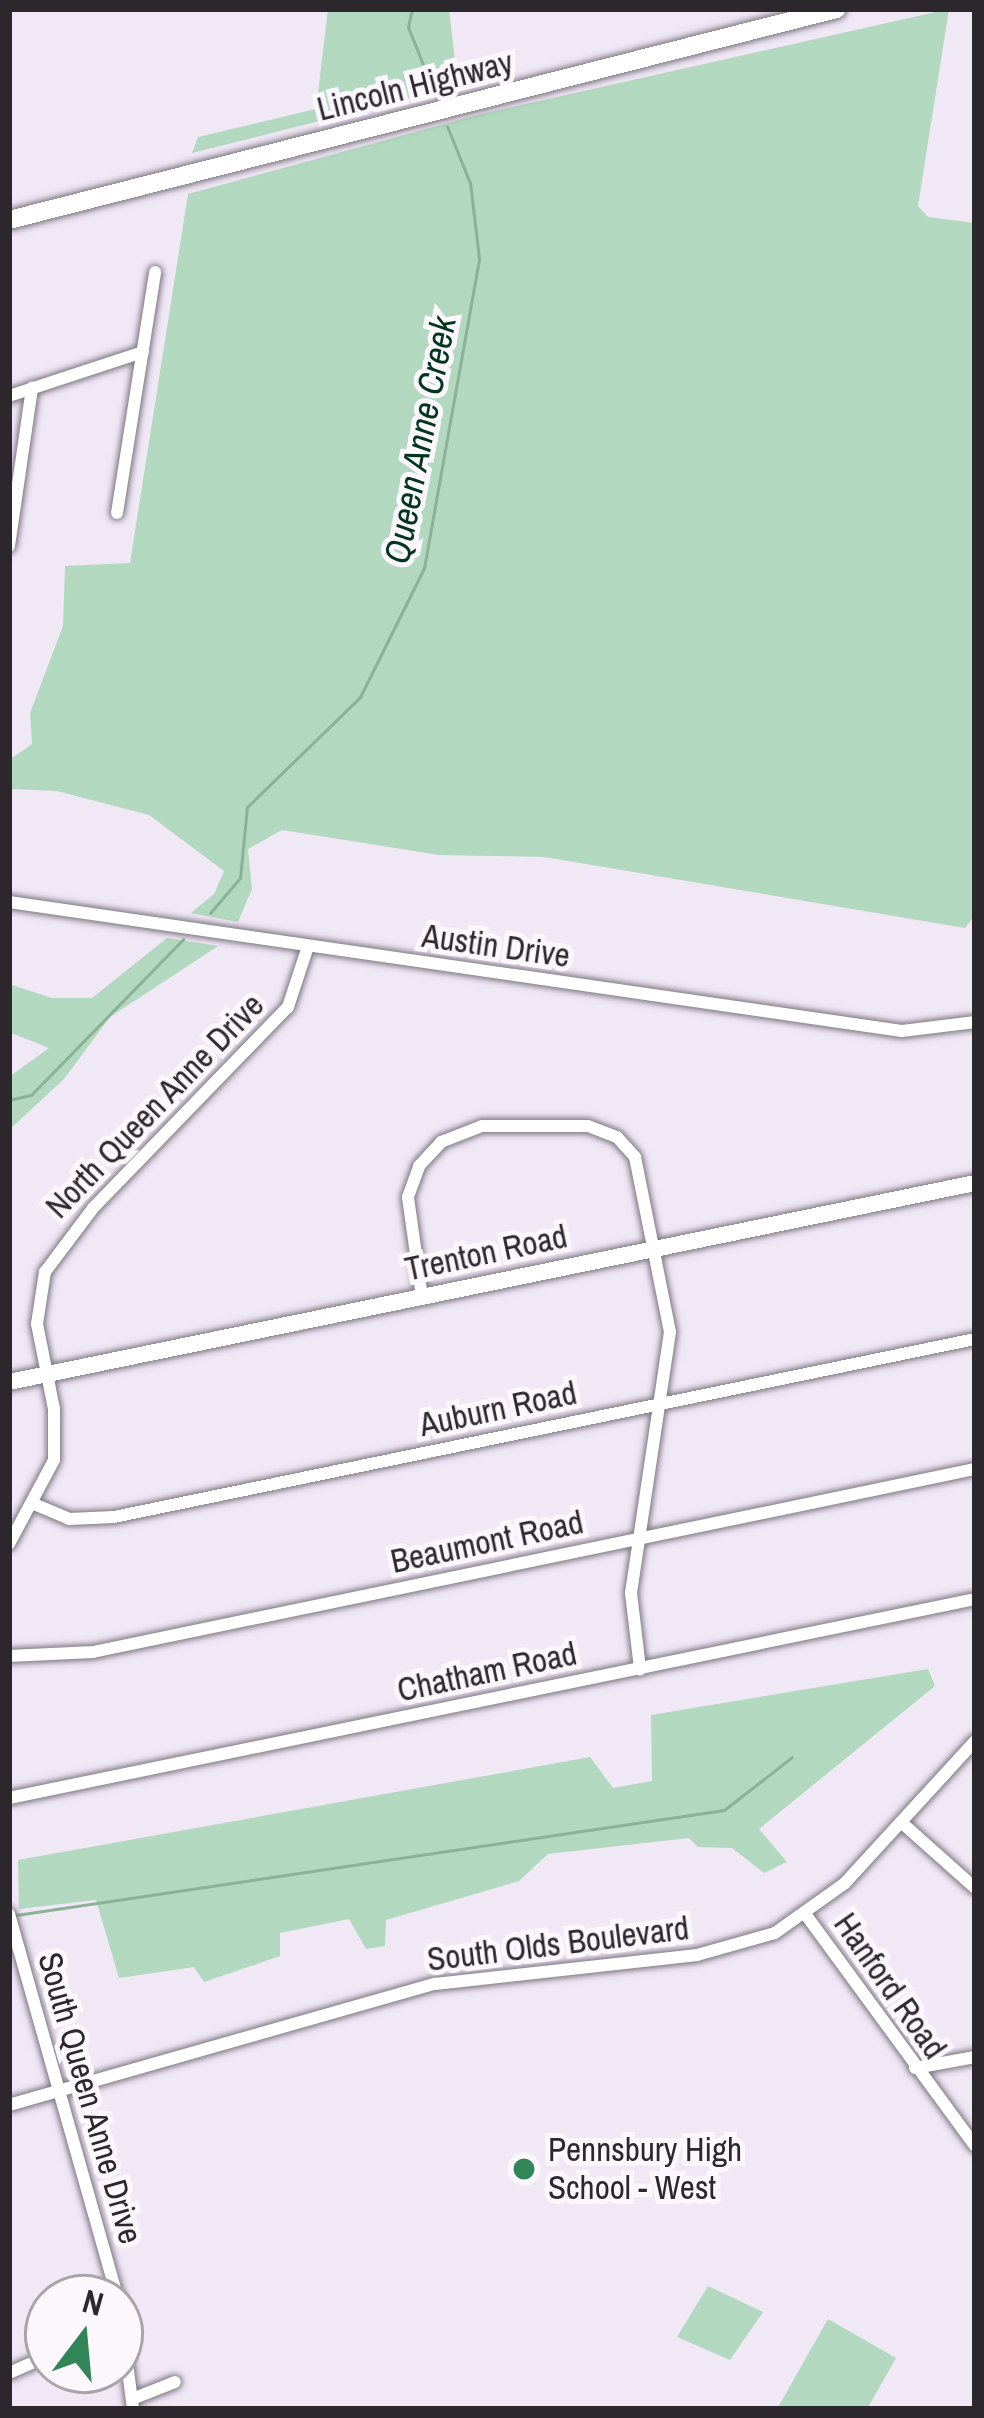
<!DOCTYPE html>
<html>
<head>
<meta charset="utf-8">
<style>
	body { margin:0 }
	#map { position:relative; width:984px; height:2418px; overflow:hidden; background:#f1e8f6; font-family:"Archivo Narrow",sans-serif }
	div>[style] { position:absolute }
	[style*='--x'] { left:calc(var(--x)*1px); top:calc(var(--y)*1px); width:calc(var(--w)*1px); rotate:calc(var(--a)*1deg) }
	.green>* { inset:0; background:#b2d8bf }
	.stream>* { height:3px; margin:-1.5px; padding:0 1.5px; transform-origin:1.5px; border-radius:1.5px; background:#8bb298 }
	.roads { filter:drop-shadow(0 0 3px #7d7682) drop-shadow(0 0 3px #7d7682) }
	.street>* { height:12px; margin:-6px; padding:0 6px; transform-origin:6px; border-radius:6px; background:#fff }
	.secondary>* { height:16px; margin:-8px; padding:0 8px; transform-origin:8px; border-radius:8px; background:#fff }
	.primary>* { height:18px; margin:-9px; padding:0 9px; transform-origin:9px; border-radius:9px; background:#fff }
	.dots>* { width:33px; height:33px; translate:-50% -50%; box-sizing:border-box; border:6px solid #fbf7fd; border-radius:50% }
	span { translate:-50% -50%; white-space:nowrap; text-align:center; line-height:1.15; -webkit-text-stroke:10px #fbf7fd; paint-order:stroke }
	.street-label { font-size:33px; color:#2b272d }
	.poi-label { font-size:33px; color:#2b272d }
	.left { translate:0 -50%; text-align:left }
	.water-label { font-size:36px; color:#02361c; font-style:italic }
	.frame { position:absolute; inset:0; border:12px solid #2b272d; pointer-events:none }
	.north { position:absolute; left:24px; top:2274px; width:120px; height:120px; box-sizing:border-box; background:#fbf7fd; border:3px solid #a8a4aa; border-radius:50%; rotate:16deg; font-size:33px; font-weight:700; line-height:48px; text-align:center; color:#2b272d }
	.north::after { content:''; display:block; margin:auto; width:42px; height:54px; background:#328557; clip-path:polygon(50% 0,100% 100%,50% 72%,0 100%) }
</style>
</head>
<body>
<div id="map">
	<div class="green">
		<div style="clip-path:polygon(328px 9px,449px 9px,458px 86px,192px 153px,198px 137px,316px 109px)"></div>
		<div style="clip-path:polygon(949px 9px,918px 206px,928px 217px,975px 223px,975px 915px,965px 928px,544px 857px,439px 855px,282px 830px,248px 849px,252px 889px,238px 922px,191px 913px,214px 894px,224px 871px,149px 815px,57px 791px,9px 789px,9px 760px,32px 744px,30px 713px,63px 626px,65px 566px,130px 563px,188px 194px,477px 115px)"></div>
		<div style="clip-path:polygon(167px 938px,218px 946px,110px 1017px,64px 1079px,9px 1130px,9px 1077px,49px 1048px,9px 1032px,9px 984px,52px 998px,92px 998px)"></div>
		<div style="clip-path:polygon(928px 1669px,935px 1686px,759px 1829px,787px 1862px,764px 1873px,732px 1848px,698px 1847px,689px 1838px,548px 1854px,519px 1881px,386px 1920px,385px 1946px,366px 1949px,349px 1919px,280px 1933px,280px 1956px,204px 1982px,194px 1967px,119px 1978px,96px 1900px,19px 1909px,18px 1860px,590px 1757px,613px 1788px,652px 1781px,651px 1715px)"></div>
		<div style="clip-path:polygon(708px 2286px,763px 2312px,730px 2360px,677px 2337px)"></div>
		<div style="clip-path:polygon(828px 2319px,896px 2358px,867px 2409px,777px 2409px)"></div>
	</div>
	<div class="stream">
		<div style="--x:412;--y:9;--w:18;--a:103"></div>
		<div style="--x:408;--y:27;--w:75;--a:68.2"></div>
		<div style="--x:210;--y:913;--w:46;--a:-49.4"></div>
		<div style="--x:240;--y:878;--w:71;--a:-84.4"></div>
		<div style="--x:247;--y:807;--w:158;--a:-44.2"></div>
		<div style="--x:360;--y:697;--w:144;--a:-63.6"></div>
		<div style="--x:424;--y:568;--w:315;--a:-79.9"></div>
		<div style="--x:479;--y:258;--w:76;--a:-96.8"></div>
		<div style="--x:470;--y:183;--w:61;--a:-112"></div>
		<div style="--x:9;--y:1100;--w:23;--a:-13"></div>
		<div style="--x:31;--y:1095;--w:218;--a:-45.7"></div>
		<div style="--x:16;--y:1915;--w:716;--a:-8.44"></div>
		<div style="--x:724;--y:1810;--w:86;--a:-37.9"></div>
	</div>
	<div class="roads">
		<div class="street">
			<div style="--x:9;--y:396;--w:141;--a:-18.2"></div>
			<div style="--x:117;--y:513;--w:244;--a:-81"></div>
			<div style="--x:9;--y:546;--w:160;--a:-81.7"></div>
			<div style="--x:9;--y:902;--w:902;--a:8.22"></div>
			<div style="--x:902;--y:1031;--w:74;--a:-7"></div>
			<div style="--x:422;--y:1297;--w:101;--a:-98"></div>
			<div style="--x:408;--y:1197;--w:33;--a:-70"></div>
			<div style="--x:419;--y:1166;--w:33;--a:-47"></div>
			<div style="--x:441;--y:1142;--w:44;--a:-21.3"></div>
			<div style="--x:482;--y:1126;--w:106;--a:0"></div>
			<div style="--x:588;--y:1126;--w:31;--a:21"></div>
			<div style="--x:617;--y:1137;--w:27;--a:48"></div>
			<div style="--x:635;--y:1157;--w:178;--a:78.7"></div>
			<div style="--x:670;--y:1332;--w:264;--a:98.5"></div>
			<div style="--x:631;--y:1593;--w:77;--a:83.2"></div>
			<div style="--x:34;--y:1504;--w:38;--a:23"></div>
			<div style="--x:69;--y:1519;--w:45;--a:-2.5"></div>
			<div style="--x:114;--y:1517;--w:879;--a:-11.68"></div>
			<div style="--x:9;--y:1544;--w:95;--a:-61.8"></div>
			<div style="--x:54;--y:1460;--w:51;--a:-90"></div>
			<div style="--x:54;--y:1409;--w:87;--a:-101.3"></div>
			<div style="--x:37;--y:1324;--w:53;--a:-81.3"></div>
			<div style="--x:45;--y:1272;--w:80;--a:-53.1"></div>
			<div style="--x:93;--y:1208;--w:280;--a:-45.9"></div>
			<div style="--x:288;--y:1007;--w:64;--a:-71.8"></div>
			<div style="--x:9;--y:1656;--w:84;--a:-2.7"></div>
			<div style="--x:93;--y:1652;--w:901;--a:-11.72"></div>
			<div style="--x:9;--y:1798;--w:986;--a:-11.64"></div>
			<div style="--x:901;--y:1822;--w:99;--a:41.7"></div>
			<div style="--x:9;--y:1914;--w:399;--a:74.2"></div>
			<div style="--x:806;--y:1915;--w:286;--a:53.8"></div>
			<div style="--x:915;--y:2068;--w:61;--a:-10.4"></div>
			<div style="--x:9;--y:2105;--w:443;--a:-15.9"></div>
			<div style="--x:435;--y:1984;--w:264;--a:-6.3"></div>
			<div style="--x:697;--y:1955;--w:81;--a:-15.8"></div>
			<div style="--x:775;--y:1933;--w:86;--a:-35.5"></div>
			<div style="--x:845;--y:1883;--w:193;--a:-47.5"></div>
			<div style="--x:120;--y:2311;--w:99;--a:82.4"></div>
			<div style="--x:9;--y:2373;--w:43;--a:-23.6"></div>
			<div style="--x:132;--y:2399;--w:46;--a:-21.6"></div>
		</div>
		<div class="secondary">
			<div style="--x:9;--y:1382;--w:986;--a:-11.64"></div>
		</div>
		<div class="primary">
			<div style="--x:9;--y:220;--w:854;--a:-14.3"></div>
		</div>
	</div>
	<div class="dots">
		<div style="left:524px;top:2169px;background:#328557"></div>
	</div>
	<div class="street-label">
		<span style="left:415px;top:86px;rotate:-14deg">Lincoln Highway</span>
		<span style="left:496px;top:946px;rotate:8deg">Austin Drive</span>
		<span style="left:155px;top:1106px;rotate:-46deg">North Queen Anne Drive</span>
		<span style="left:486px;top:1253px;rotate:-12deg">Trenton Road</span>
		<span style="left:498px;top:1409px;rotate:-12deg">Auburn Road</span>
		<span style="left:487px;top:1542px;rotate:-12deg">Beaumont Road</span>
		<span style="left:487px;top:1672px;rotate:-12deg">Chatham Road</span>
		<span style="left:558px;top:1944px;rotate:-7deg">South Olds Boulevard</span>
		<span style="left:890px;top:1986px;rotate:55deg">Hanford Road</span>
		<span style="left:90px;top:2098px;rotate:74deg">South Queen Anne Drive</span>
	</div>
	<div class="poi-label">
		<span class="left" style="left:548px;top:2169px">Pennsbury High<br>School - West</span>
	</div>
	<div class="water-label">
		<span style="left:420px;top:440px;rotate:-79deg">Queen Anne Creek</span>
	</div>
	<div class="frame"></div>
	<div class="north">N</div>
</div>
</body>
</html>
